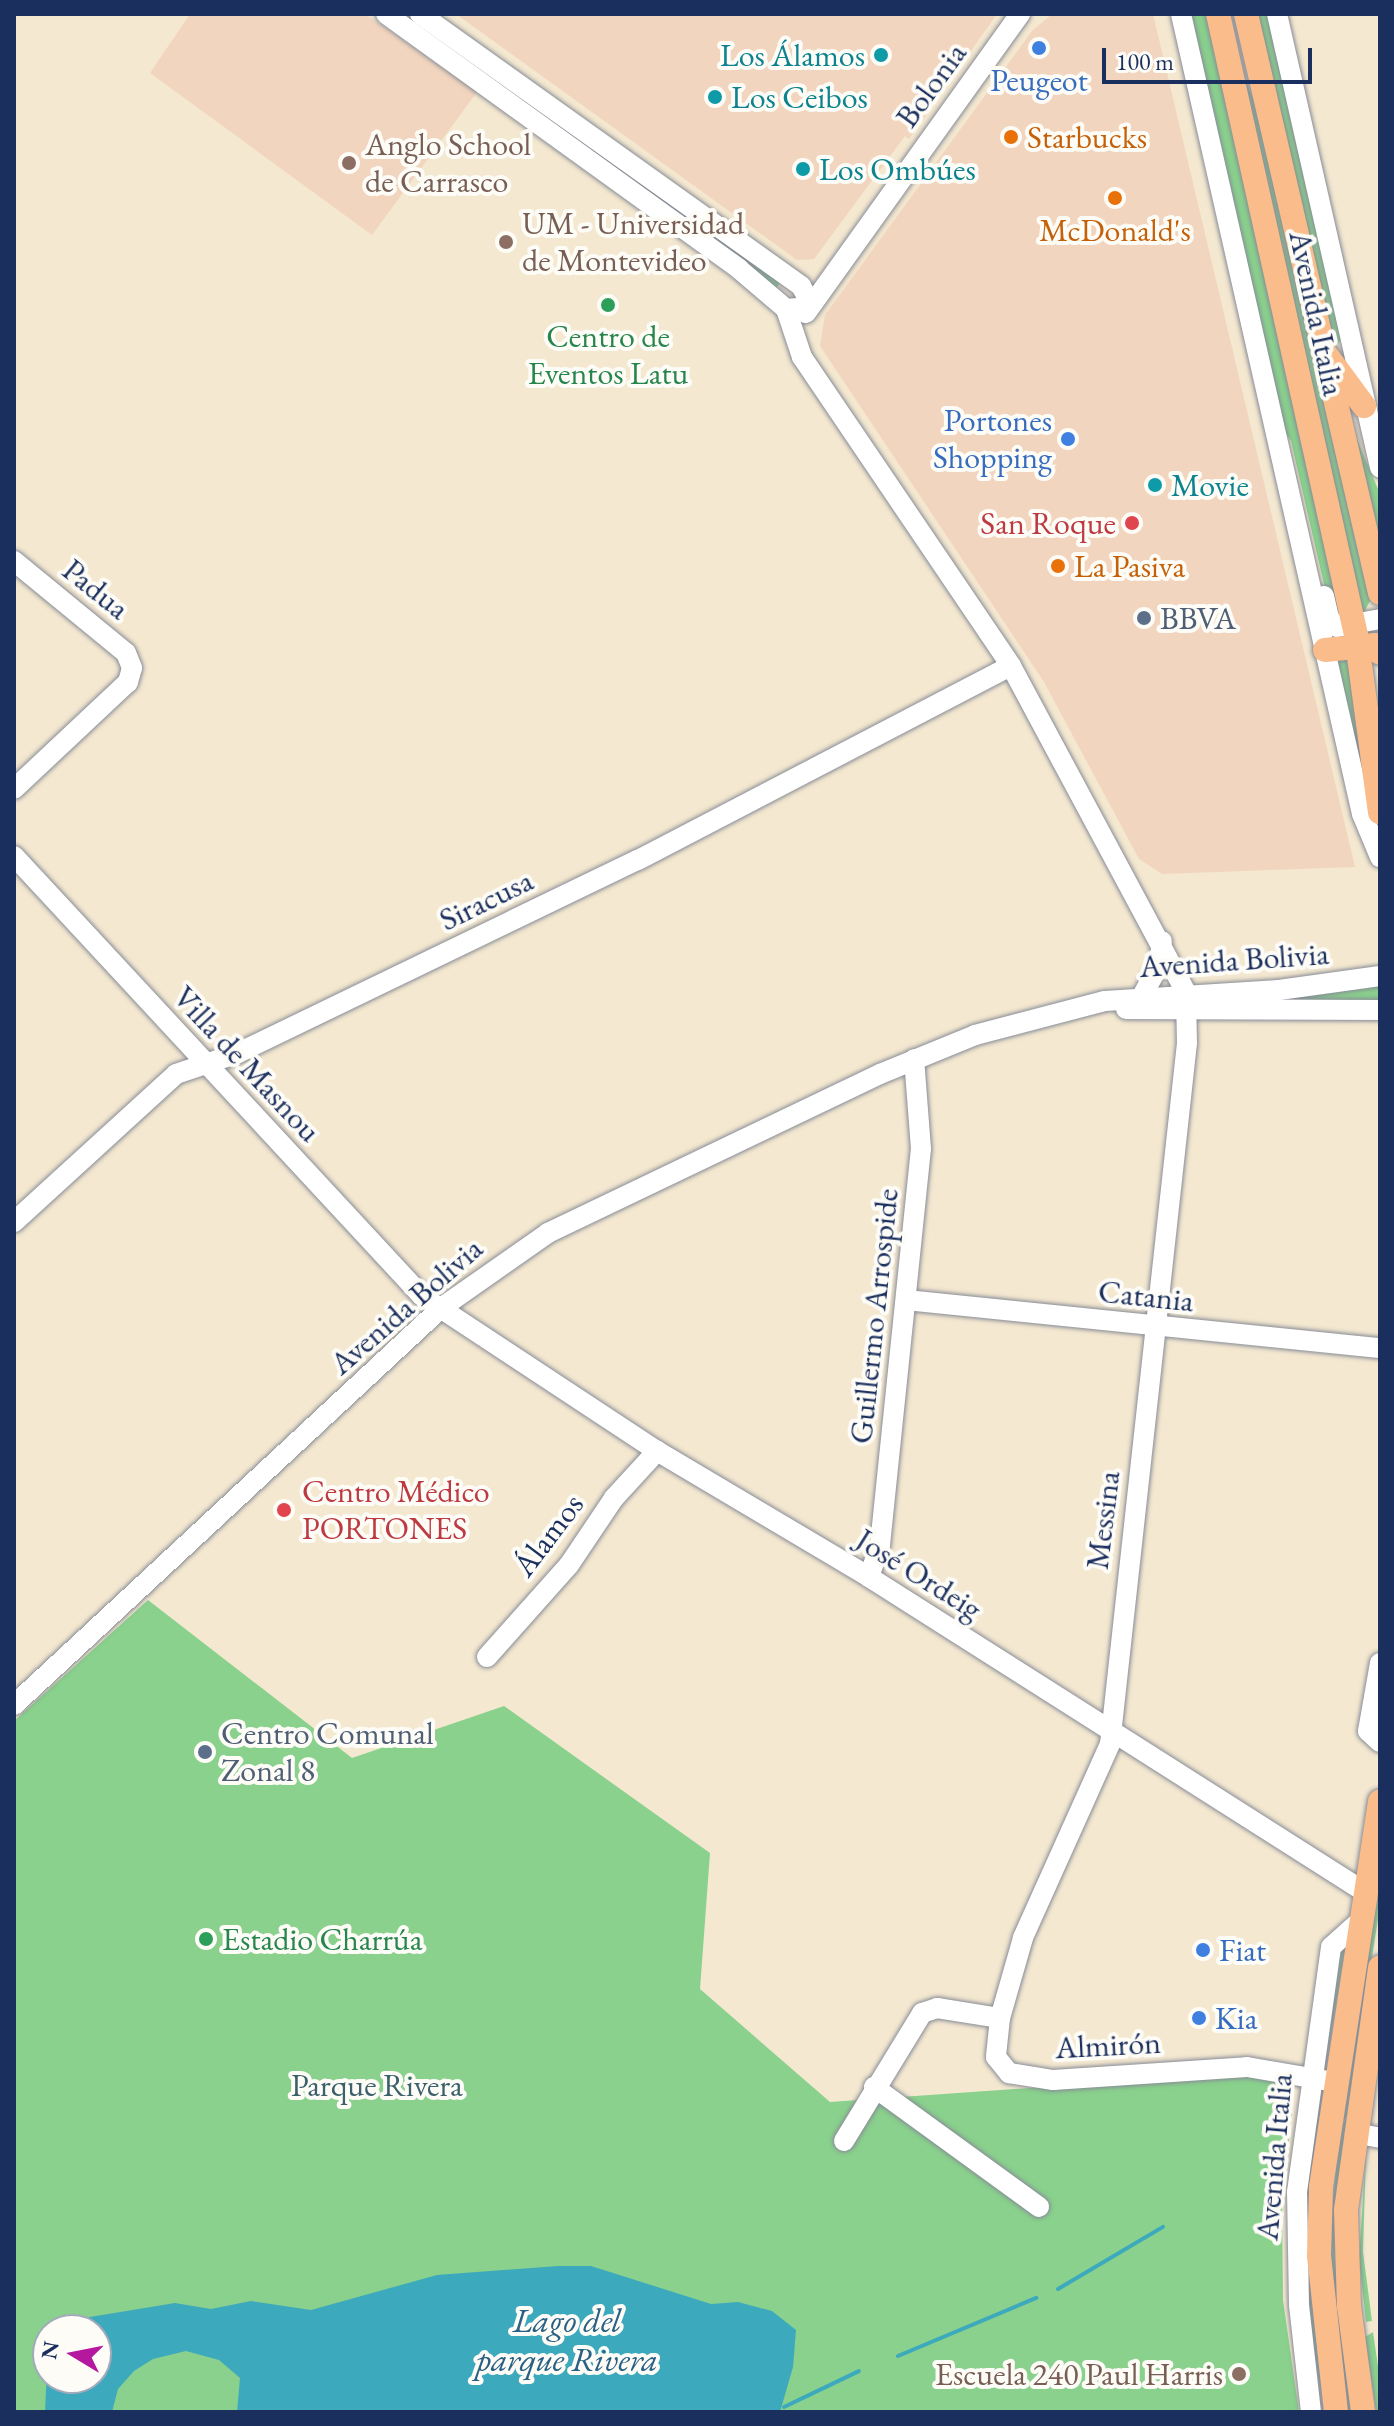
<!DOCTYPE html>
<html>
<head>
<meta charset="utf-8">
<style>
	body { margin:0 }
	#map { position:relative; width:1394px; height:2426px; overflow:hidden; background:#f4e8d0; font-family:"EB Garamond",serif }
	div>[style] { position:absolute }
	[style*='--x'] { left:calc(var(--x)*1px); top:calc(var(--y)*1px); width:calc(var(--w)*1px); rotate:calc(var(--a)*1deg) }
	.built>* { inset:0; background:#f2d5be }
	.green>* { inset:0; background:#89d18c }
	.water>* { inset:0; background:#3da9bd }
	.stream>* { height:4px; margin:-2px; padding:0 2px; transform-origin:2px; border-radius:2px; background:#3da9bd }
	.roads { filter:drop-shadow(0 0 2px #888c97) drop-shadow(0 0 2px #888c97) }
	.minor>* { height:20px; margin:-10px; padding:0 10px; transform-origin:10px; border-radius:10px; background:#fff }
	.major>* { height:24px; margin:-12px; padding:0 12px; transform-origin:12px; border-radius:12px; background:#f9bc8a }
	.dots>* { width:22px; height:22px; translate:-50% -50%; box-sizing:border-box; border:4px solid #fdfcf7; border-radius:50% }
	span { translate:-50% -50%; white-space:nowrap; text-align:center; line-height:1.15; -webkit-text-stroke:8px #fdfcf7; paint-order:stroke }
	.culture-label { font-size:32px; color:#0d838f }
	.right { translate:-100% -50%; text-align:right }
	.left { translate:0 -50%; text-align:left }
	.shop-label { font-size:32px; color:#366cbe }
	.street-label { font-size:32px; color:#1b2f5e }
	.food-label { font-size:32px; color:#c56008 }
	.education-label { font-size:32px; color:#785e54 }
	.leisure-label { font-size:32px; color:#27864d }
	.health-label { font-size:32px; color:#be3a42 }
	.service-label { font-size:32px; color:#4e5e75 }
	.park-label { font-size:32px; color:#3c606c }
	.water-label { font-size:34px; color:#296084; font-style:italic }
	.frame { position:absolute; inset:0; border:16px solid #1b2f5e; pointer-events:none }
	.north { position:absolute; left:32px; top:2314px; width:80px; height:80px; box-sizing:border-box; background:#fdfcf7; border:2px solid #a3aaba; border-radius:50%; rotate:280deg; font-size:22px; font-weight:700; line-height:32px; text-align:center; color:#1b2f5e }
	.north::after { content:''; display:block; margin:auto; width:28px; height:36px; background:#b5179e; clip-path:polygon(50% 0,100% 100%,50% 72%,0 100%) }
	.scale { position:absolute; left:1102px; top:48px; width:210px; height:36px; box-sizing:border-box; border:4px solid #1b2f5e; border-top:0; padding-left:10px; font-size:24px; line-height:28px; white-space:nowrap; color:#1b2f5e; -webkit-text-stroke:6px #fdfcf7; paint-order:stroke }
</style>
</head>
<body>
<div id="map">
	<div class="built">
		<div style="clip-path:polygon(190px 14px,365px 14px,477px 92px,372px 235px,150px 73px)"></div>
		<div style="clip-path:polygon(456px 14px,997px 14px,909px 139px,905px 136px,814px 259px,797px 260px)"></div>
		<div style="clip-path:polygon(1052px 14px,1153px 14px,1355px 867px,1162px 874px,1139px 859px,1044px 682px,820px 346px,825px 315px,1032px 31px)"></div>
	</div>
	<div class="green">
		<div style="clip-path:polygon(401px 14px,780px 282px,776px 289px)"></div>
		<div style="clip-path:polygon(1186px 14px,1211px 14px,1346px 619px,1332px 619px,1291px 441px,1280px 424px)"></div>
		<div style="clip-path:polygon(1253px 14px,1270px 14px,1342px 337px,1338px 344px,1333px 345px)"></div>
		<div style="clip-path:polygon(1243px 76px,1257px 106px,1370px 601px,1362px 616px)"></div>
		<div style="clip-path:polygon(1347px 416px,1378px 489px,1380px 551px)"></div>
		<div style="clip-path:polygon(1350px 652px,1371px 810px,1334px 655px)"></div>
		<div style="clip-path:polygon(1380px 983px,1380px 1002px,1275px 999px)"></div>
		<div style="clip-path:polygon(evenodd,148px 1600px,352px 1758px,504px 1706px,710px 1853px,700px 1989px,830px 2102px,1257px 2072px,1284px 2082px,1292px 2113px,1282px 2203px,1283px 2300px,1299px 2412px,14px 2412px,14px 1721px,148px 1600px,48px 2330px,96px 2330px,96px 2378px,48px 2378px,48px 2330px)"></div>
		<div style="clip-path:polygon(1380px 1877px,1380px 1907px,1346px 2118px,1340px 2121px)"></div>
		<div style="clip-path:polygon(1345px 1949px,1324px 2074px,1341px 1950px)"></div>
		<div style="clip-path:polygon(1320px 2092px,1308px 2261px,1325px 2412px,1307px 2309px,1307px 2173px)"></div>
		<div style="clip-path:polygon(1346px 2121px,1335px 2256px,1352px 2412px,1347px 2412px,1330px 2256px,1339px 2124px)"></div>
		<div style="clip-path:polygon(1366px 2151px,1363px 2252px,1372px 2321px,1366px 2322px,1359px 2259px)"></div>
		<div style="clip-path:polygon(1373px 2332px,1380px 2380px,1380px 2412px,1376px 2412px,1365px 2337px)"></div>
	</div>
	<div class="water">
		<div style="clip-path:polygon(558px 2266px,591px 2266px,711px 2304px,738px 2302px,772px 2311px,796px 2330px,793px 2367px,780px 2412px,237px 2412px,240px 2378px,219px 2360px,186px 2351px,153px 2359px,134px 2371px,118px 2389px,112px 2412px,45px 2412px,48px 2348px,48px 2378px,96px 2378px,96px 2330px,59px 2330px,84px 2318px,175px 2303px,211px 2309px,251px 2301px,311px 2310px,437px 2275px)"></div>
	</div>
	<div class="stream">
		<div style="--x:1058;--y:2289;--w:122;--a:-30.6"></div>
		<div style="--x:898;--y:2356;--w:150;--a:-22.8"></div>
		<div style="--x:784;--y:2407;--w:83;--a:-25.6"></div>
	</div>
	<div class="roads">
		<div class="minor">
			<div style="--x:386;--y:14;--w:435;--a:35.8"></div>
			<div style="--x:739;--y:269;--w:62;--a:40.4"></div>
			<div style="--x:786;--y:309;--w:21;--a:-5"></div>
			<div style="--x:420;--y:14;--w:468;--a:35.5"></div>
			<div style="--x:801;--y:286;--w:18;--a:61"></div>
			<div style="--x:1181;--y:14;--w:820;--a:77.25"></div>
			<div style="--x:1362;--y:814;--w:47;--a:67.3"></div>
			<div style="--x:1277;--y:14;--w:465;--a:77.2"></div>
			<div style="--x:786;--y:309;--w:51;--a:71.6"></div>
			<div style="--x:802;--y:357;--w:373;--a:55.9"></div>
			<div style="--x:1011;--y:666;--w:371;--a:61.8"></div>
			<div style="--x:1186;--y:993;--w:50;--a:88.9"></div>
			<div style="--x:1187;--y:1043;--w:705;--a:96.27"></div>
			<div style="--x:1110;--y:1744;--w:213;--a:114.2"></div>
			<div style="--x:1023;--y:1938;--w:83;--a:106"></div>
			<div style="--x:1000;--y:2018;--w:39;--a:96"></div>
			<div style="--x:996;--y:2057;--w:21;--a:51"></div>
			<div style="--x:1009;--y:2073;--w:45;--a:9"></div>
			<div style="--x:1053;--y:2080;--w:194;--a:-3.8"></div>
			<div style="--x:1247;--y:2067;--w:89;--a:9.7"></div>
			<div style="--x:806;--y:313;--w:368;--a:-54.4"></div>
			<div style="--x:14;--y:561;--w:145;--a:39.4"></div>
			<div style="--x:126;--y:653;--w:16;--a:68"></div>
			<div style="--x:132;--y:668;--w:15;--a:106"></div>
			<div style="--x:128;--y:682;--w:156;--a:136.8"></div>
			<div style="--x:1324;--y:596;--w:23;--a:77"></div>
			<div style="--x:1329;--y:618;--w:12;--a:48"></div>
			<div style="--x:1337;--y:627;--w:44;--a:-10.5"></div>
			<div style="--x:14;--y:856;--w:600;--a:47.16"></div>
			<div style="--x:422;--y:1296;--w:282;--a:33.4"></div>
			<div style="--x:657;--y:1451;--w:247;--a:30.7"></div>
			<div style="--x:869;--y:1577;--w:588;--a:32.42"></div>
			<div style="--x:1142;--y:996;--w:35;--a:-61"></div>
			<div style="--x:1159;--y:965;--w:24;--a:-83"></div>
			<div style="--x:1126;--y:1009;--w:254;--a:0.2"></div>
			<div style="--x:14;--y:1222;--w:219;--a:-42.4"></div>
			<div style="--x:176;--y:1074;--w:65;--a:-18.7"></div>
			<div style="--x:238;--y:1053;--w:444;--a:-25.8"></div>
			<div style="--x:638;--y:860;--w:420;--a:-27.5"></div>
			<div style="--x:906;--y:1300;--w:476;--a:5.8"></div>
			<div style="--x:869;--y:1577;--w:34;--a:-71"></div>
			<div style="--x:880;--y:1545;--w:398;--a:-84.1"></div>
			<div style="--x:921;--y:1149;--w:90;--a:-94.4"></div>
			<div style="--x:487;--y:1657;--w:123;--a:-48.3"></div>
			<div style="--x:569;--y:1565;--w:81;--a:-56.1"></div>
			<div style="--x:614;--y:1498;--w:64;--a:-47.5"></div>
			<div style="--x:1380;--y:1663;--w:69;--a:100"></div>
			<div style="--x:1368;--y:1731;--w:16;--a:43"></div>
			<div style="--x:14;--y:1705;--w:583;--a:-42.91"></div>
			<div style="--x:441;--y:1308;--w:131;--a:-35"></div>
			<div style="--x:548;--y:1233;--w:368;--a:-25.6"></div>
			<div style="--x:880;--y:1074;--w:103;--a:-22.3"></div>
			<div style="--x:975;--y:1035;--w:134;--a:-14.7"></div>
			<div style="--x:1105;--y:1001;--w:174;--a:-3.6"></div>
			<div style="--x:1279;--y:990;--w:102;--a:-7.9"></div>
			<div style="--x:874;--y:2087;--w:204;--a:36"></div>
			<div style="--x:1355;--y:2133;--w:25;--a:11"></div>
			<div style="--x:844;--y:2141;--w:150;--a:-58.6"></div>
			<div style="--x:922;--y:2013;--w:16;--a:-18"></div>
			<div style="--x:937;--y:2008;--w:64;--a:9"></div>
			<div style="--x:1311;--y:2412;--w:108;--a:-96.4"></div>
			<div style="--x:1299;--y:2305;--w:113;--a:-91"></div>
			<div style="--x:1297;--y:2192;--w:247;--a:-82.1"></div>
			<div style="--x:1331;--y:1947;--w:38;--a:-42"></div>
		</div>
		<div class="major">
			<div style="--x:1218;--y:14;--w:636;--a:77.47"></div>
			<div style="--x:1356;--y:635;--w:179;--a:82.3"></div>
			<div style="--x:1246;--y:14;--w:594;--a:76.97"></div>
			<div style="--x:1328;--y:357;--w:61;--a:53.7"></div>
			<div style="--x:1325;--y:650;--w:50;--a:-5.7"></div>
			<div style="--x:1375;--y:645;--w:9;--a:58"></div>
			<div style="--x:1336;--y:2412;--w:157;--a:-96.2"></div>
			<div style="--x:1319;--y:2256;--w:69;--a:-88.3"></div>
			<div style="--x:1321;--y:2187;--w:390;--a:-81.3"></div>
			<div style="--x:1363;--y:2412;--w:107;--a:-97.5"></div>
			<div style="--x:1349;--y:2306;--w:96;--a:-91.8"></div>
			<div style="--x:1346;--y:2210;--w:245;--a:-82"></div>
		</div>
	</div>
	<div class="dots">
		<div style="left:1039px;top:48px;background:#3f7fe0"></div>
		<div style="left:881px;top:55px;background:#0f9aa8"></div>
		<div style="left:715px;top:97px;background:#0f9aa8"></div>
		<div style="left:1011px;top:137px;background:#e8710a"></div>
		<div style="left:349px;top:163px;background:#8d6e63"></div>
		<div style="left:803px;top:169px;background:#0f9aa8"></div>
		<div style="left:1115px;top:198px;background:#e8710a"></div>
		<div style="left:506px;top:242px;background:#8d6e63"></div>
		<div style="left:608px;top:305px;background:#2e9e5b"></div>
		<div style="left:1068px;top:439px;background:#3f7fe0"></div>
		<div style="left:1155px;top:485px;background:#0f9aa8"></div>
		<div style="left:1132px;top:523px;background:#e0444e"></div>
		<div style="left:1058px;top:566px;background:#e8710a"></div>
		<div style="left:1144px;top:618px;background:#5c6f8a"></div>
		<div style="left:284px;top:1510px;background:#e0444e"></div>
		<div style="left:205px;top:1752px;background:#5c6f8a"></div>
		<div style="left:206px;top:1939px;background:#2e9e5b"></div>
		<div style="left:1203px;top:1950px;background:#3f7fe0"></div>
		<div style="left:1199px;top:2018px;background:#3f7fe0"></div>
		<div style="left:1239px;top:2374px;background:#8d6e63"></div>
	</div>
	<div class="culture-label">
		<span class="right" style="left:865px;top:55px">Los Álamos</span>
		<span class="left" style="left:731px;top:97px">Los Ceibos</span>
		<span class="left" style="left:819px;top:169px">Los Ombúes</span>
		<span class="left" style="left:1171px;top:485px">Movie</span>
	</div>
	<div class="shop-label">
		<span style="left:1039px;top:80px">Peugeot</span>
		<span class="right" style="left:1052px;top:439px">Portones<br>Shopping</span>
		<span class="left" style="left:1219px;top:1950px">Fiat</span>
		<span class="left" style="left:1215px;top:2018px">Kia</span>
	</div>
	<div class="street-label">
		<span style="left:931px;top:85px;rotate:-54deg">Bolonia</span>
		<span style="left:1317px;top:313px;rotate:78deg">Avenida Italia</span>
		<span style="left:96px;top:589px;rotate:39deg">Padua</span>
		<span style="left:486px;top:900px;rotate:-26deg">Siracusa</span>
		<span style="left:1234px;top:960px;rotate:-4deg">Avenida Bolivia</span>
		<span style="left:247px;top:1064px;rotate:47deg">Villa de Masnou</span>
		<span style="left:1146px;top:1296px;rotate:6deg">Catania</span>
		<span style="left:406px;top:1306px;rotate:-41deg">Avenida Bolivia</span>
		<span style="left:874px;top:1316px;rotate:-84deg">Guillermo Arrospide</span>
		<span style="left:1103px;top:1520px;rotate:-83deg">Messina</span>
		<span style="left:548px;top:1535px;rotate:-53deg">Álamos</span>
		<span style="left:919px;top:1574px;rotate:32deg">José Ordeig</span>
		<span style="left:1108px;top:2045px;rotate:-3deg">Almirón</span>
		<span style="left:1274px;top:2157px;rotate:-85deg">Avenida Italia</span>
	</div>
	<div class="food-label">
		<span class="left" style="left:1027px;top:137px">Starbucks</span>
		<span style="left:1115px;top:230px">McDonald's</span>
		<span class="left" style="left:1074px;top:566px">La Pasiva</span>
	</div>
	<div class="education-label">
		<span class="left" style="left:365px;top:163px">Anglo School<br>de Carrasco</span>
		<span class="left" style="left:522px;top:242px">UM - Universidad<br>de Montevideo</span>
		<span class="right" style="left:1223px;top:2374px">Escuela 240 Paul Harris</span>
	</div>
	<div class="leisure-label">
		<span style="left:608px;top:355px">Centro de<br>Eventos Latu</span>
		<span class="left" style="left:222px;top:1939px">Estadio Charrúa</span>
	</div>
	<div class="health-label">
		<span class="right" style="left:1116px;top:523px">San Roque</span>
		<span class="left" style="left:302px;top:1510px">Centro Médico<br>PORTONES</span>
	</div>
	<div class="service-label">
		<span class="left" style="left:1160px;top:618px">BBVA</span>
		<span class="left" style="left:221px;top:1752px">Centro Comunal<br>Zonal 8</span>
	</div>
	<div class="park-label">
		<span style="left:377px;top:2085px">Parque Rivera</span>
	</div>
	<div class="water-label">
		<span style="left:567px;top:2340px">Lago del<br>parque Rivera</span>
	</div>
	<div class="frame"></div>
	<div class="north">N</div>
	<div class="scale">100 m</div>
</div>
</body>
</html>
